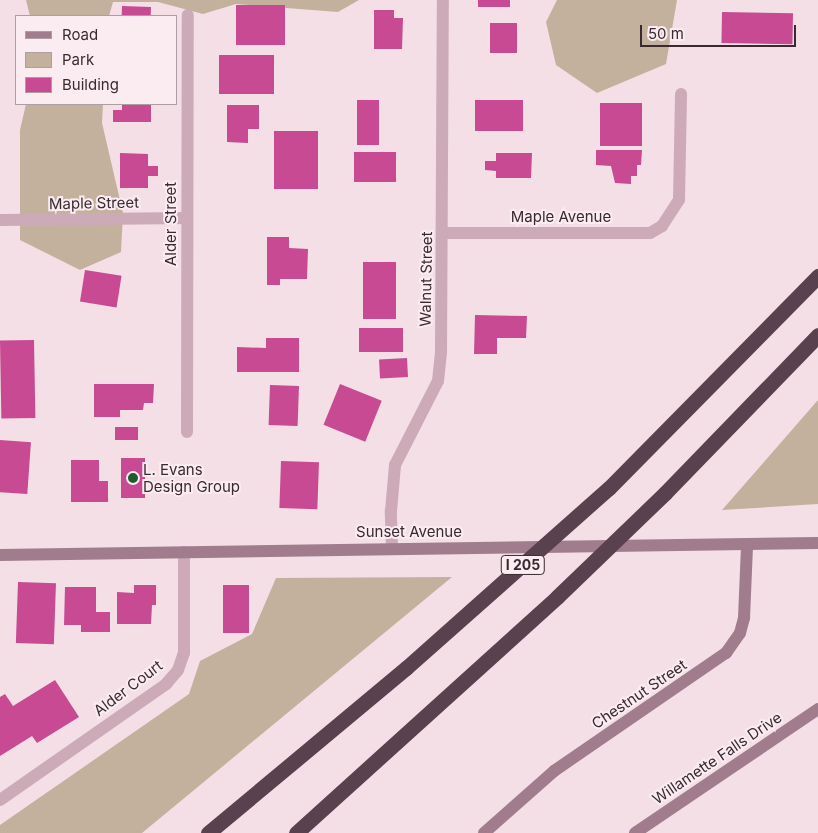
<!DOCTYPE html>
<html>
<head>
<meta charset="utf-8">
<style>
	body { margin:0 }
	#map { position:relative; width:818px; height:833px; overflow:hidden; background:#f3dfe5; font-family:Inter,sans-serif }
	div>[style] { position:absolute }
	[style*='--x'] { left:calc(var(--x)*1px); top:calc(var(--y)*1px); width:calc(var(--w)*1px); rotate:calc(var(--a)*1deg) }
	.green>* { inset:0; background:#c3b19e }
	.building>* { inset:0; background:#c74a93; transform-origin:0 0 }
	.street>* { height:12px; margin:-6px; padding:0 6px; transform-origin:6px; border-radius:6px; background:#ccaab7 }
	.secondary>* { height:12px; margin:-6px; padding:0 6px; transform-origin:6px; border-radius:6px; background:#a07c8c }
	.highway>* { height:15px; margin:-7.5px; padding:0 7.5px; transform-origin:7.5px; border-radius:7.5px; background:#5a414e }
	.dots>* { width:14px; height:14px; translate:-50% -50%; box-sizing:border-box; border:2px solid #faecf0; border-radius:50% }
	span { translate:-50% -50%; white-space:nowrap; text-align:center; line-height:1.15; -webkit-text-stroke:4px #faecf0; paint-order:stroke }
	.shield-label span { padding:1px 4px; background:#faecf0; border:1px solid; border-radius:4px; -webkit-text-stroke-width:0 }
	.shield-label { font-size:14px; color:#392a32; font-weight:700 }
	.street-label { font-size:15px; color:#392a32 }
	.poi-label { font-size:15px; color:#392a32 }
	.left { translate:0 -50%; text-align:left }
	.legend { position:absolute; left:15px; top:15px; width:162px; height:90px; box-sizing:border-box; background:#faecf0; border:1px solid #ad9ea4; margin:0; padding:6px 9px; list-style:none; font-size:15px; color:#392a32 }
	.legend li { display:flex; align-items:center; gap:10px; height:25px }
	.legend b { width:25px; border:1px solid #ad9ea4 }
	.scale { position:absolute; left:640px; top:25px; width:156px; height:22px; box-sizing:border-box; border:2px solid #392a32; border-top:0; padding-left:6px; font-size:15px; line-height:18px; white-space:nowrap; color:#392a32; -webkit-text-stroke:4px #faecf0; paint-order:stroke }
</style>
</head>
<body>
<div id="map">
	<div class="green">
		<div style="clip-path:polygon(26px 0,359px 0,338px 12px,236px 4px,203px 14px,158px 2px,113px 2px,109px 16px,30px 16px)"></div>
		<div style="clip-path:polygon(557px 0,677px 0,666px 64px,597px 93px,556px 65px,546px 22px)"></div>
		<div style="clip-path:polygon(26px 104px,103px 104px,102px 123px,123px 213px,121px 252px,80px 270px,20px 240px,20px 130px)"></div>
		<div style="clip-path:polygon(818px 400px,818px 504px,722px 510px)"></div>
		<div style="clip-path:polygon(452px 577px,142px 833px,0 833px,0 825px,189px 694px,200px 661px,252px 634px,276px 578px)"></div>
	</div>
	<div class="building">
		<div style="left:478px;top:0;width:32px;height:7px"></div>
		<div style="left:236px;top:5px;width:49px;height:40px"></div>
		<div style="left:122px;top:6px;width:29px;height:10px;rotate:2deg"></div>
		<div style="clip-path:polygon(374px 10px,394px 10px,394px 18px,403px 18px,402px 49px,374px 49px)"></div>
		<div style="left:722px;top:12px;width:71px;height:31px;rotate:1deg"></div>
		<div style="left:490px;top:23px;width:27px;height:30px"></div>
		<div style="left:219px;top:55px;width:55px;height:39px"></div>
		<div style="left:357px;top:100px;width:22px;height:45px"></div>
		<div style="left:475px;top:100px;width:48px;height:31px"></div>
		<div style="left:600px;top:103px;width:42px;height:43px"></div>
		<div style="clip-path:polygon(122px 104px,151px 104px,151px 122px,113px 122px,113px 110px,122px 110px)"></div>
		<div style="clip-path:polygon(227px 105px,259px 105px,259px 129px,248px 129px,248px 143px,227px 142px)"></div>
		<div style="left:274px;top:131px;width:44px;height:58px"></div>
		<div style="clip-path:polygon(596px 150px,642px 150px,641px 165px,637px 165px,637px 176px,631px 176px,631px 184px,615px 183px,611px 166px,596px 165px)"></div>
		<div style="left:354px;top:152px;width:42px;height:30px"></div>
		<div style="clip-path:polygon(120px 153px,148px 154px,148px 166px,158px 166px,158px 176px,148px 176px,148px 188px,120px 188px)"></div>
		<div style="clip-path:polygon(496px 153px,532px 153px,531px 178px,496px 178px,496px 171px,485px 170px,485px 161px,496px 161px)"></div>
		<div style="clip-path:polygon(267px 237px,289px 237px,289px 248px,308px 249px,307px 279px,280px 279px,280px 285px,267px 285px)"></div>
		<div style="left:363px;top:262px;width:33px;height:57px"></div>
		<div style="left:85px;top:270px;width:37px;height:32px;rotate:9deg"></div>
		<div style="clip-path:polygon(475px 315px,527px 316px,526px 338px,497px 338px,497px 354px,474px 354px)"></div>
		<div style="left:403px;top:328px;width:24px;height:44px;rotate:90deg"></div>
		<div style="clip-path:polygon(266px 338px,299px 338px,299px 372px,237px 372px,237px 347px,266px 348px)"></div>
		<div style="left:34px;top:340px;width:78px;height:34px;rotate:89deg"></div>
		<div style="left:407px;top:358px;width:19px;height:28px;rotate:87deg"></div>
		<div style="clip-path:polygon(94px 384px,154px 384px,153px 403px,144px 403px,143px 410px,120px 410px,120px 417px,94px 417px)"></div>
		<div style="left:340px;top:384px;width:45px;height:44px;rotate:22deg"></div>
		<div style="left:270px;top:385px;width:29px;height:40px;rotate:2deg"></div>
		<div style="left:115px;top:427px;width:23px;height:13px"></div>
		<div style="left:0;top:440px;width:31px;height:52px;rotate:4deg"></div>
		<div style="left:121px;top:458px;width:24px;height:40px"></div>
		<div style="clip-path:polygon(71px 460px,99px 460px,99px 481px,108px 481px,108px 502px,71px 502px)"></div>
		<div style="left:281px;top:461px;width:38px;height:47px;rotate:2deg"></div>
		<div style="left:18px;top:582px;width:38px;height:61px;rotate:2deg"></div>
		<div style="clip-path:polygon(134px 585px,156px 585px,156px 605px,152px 605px,151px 624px,117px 624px,117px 592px,134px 593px)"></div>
		<div style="left:223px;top:585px;width:26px;height:48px"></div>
		<div style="clip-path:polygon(65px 587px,96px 587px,96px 612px,110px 612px,110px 632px,81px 632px,81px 625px,64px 625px)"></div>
		<div style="clip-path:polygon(55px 680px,79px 717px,37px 743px,32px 736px,0 756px,0 697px,5px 694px,13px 706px)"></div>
	</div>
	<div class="street">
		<div style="--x:0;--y:220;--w:187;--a:-0.6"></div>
		<div style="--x:444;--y:233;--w:206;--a:0"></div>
		<div style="--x:650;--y:233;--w:14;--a:-30"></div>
		<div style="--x:662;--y:226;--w:31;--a:-57"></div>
		<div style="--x:679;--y:200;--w:106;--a:-88.9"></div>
		<div style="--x:187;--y:432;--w:417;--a:-89.9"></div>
		<div style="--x:392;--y:548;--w:37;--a:-92"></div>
		<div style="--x:391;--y:511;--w:46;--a:-85"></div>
		<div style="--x:395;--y:465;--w:94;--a:-62.9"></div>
		<div style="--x:438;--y:381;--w:29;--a:-84"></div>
		<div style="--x:441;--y:352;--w:352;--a:-89.7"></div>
		<div style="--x:0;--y:800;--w:203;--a:-34.9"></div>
		<div style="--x:166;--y:684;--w:18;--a:-49"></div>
		<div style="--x:178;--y:670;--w:18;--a:-71"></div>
		<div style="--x:184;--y:653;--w:101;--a:-90"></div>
	</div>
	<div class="secondary">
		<div style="--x:0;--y:555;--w:818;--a:-0.84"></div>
		<div style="--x:484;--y:833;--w:94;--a:-41.5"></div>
		<div style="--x:554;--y:771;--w:209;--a:-34.5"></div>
		<div style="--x:726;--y:653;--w:24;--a:-55"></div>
		<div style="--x:740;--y:633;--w:16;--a:-75"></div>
		<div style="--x:744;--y:618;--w:72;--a:-87.6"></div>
		<div style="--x:635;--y:833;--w:221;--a:-34.1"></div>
	</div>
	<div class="highway">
		<div style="--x:208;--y:833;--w:258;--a:-39.8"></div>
		<div style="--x:406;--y:668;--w:271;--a:-41.6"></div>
		<div style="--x:609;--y:488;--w:298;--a:-45.4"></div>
		<div style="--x:296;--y:833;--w:352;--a:-42.1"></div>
		<div style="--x:557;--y:597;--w:150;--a:-43.9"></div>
		<div style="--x:665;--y:493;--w:220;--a:-45.9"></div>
	</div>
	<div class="dots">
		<div style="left:133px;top:478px;background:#1f5c2d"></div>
	</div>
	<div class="shield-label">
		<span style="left:523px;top:565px">I 205</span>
	</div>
	<div class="street-label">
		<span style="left:94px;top:203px;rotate:-1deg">Maple Street</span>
		<span style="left:561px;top:217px">Maple Avenue</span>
		<span style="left:171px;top:224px;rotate:-90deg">Alder Street</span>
		<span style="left:426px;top:279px;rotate:-89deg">Walnut Street</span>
		<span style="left:409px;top:532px">Sunset Avenue</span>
		<span style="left:128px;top:688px;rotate:-37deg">Alder Court</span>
		<span style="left:639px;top:694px;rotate:-34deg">Chestnut Street</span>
		<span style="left:717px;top:758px;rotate:-34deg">Willamette Falls Drive</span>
	</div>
	<div class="poi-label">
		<span class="left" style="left:143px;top:478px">L. Evans<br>Design Group</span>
	</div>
	<ul class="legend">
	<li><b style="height:6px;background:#a07c8c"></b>Road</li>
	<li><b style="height:14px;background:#c3b19e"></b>Park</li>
	<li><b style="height:14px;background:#c74a93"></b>Building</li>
	</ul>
	<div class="scale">50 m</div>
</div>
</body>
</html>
